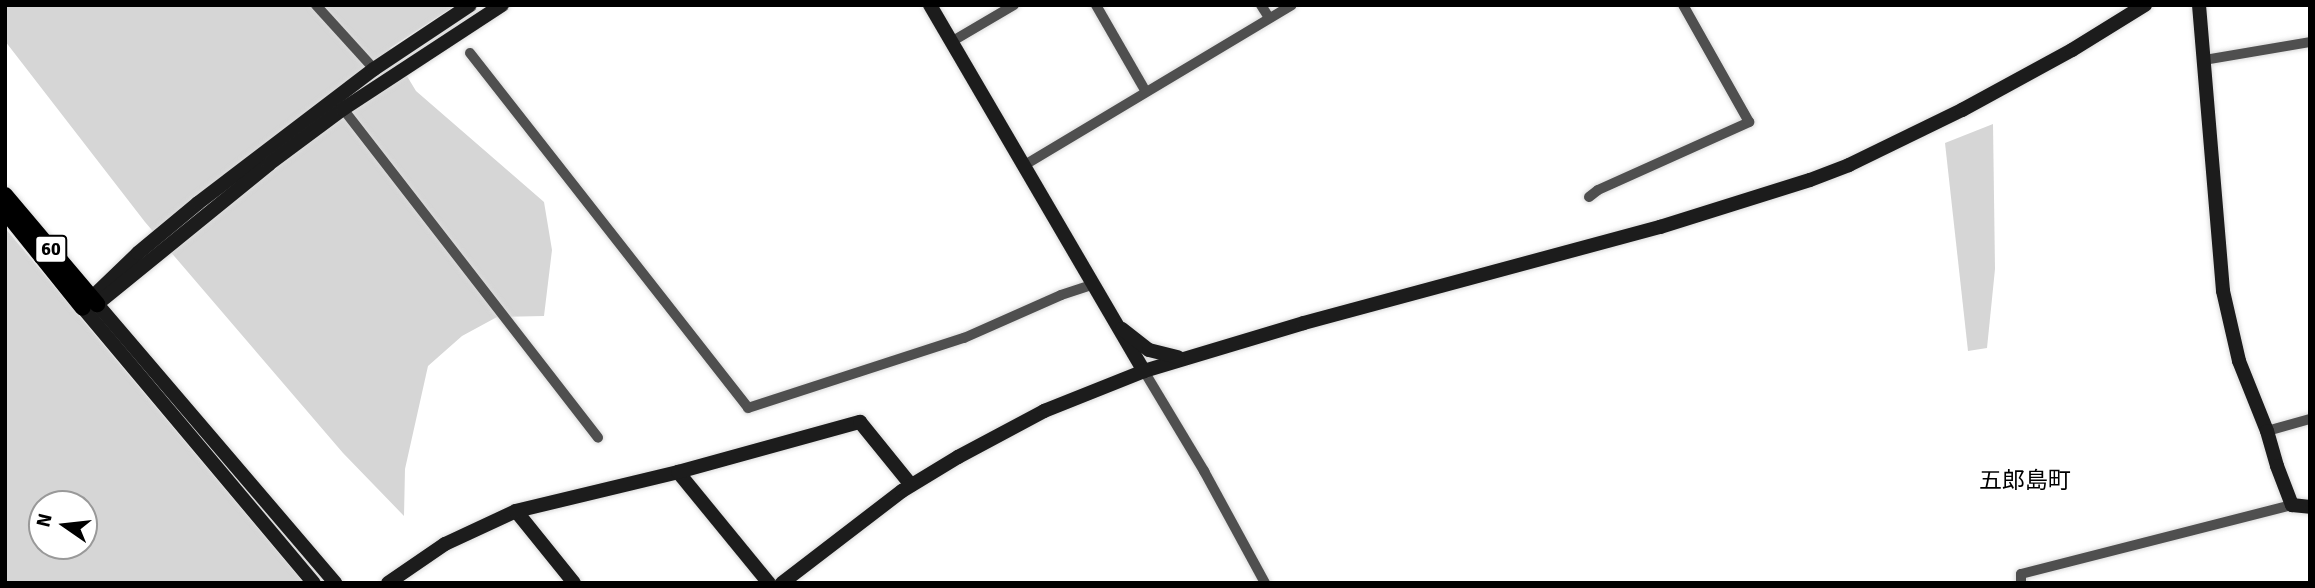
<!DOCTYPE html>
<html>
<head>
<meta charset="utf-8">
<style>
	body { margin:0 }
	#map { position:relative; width:2315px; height:588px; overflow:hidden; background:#fff; font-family:Signika,"Noto Sans JP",sans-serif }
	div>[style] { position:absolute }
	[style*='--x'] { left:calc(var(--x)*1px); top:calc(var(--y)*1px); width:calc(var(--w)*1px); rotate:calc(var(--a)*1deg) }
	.green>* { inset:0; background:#d6d6d6 }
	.roads { filter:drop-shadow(0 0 2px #dbdbdb) drop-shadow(0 0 2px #dbdbdb) }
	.street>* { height:10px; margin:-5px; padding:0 5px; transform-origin:5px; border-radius:5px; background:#4f4f4f }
	.secondary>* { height:14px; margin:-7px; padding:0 7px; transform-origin:7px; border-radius:7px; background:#1c1c1c }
	.primary>* { height:16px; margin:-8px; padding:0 8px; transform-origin:8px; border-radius:8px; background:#000 }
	span { translate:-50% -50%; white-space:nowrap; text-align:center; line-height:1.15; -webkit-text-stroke:5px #fff; paint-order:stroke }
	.shield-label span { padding:2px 5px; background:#fff; border:2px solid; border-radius:5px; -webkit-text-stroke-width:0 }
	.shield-label { font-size:18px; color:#000; font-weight:700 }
	.quarter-label { font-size:23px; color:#000 }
	.frame { position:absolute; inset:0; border:7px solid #000; pointer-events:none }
	.north { position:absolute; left:28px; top:490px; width:70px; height:70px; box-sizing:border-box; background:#fff; border:2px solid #999; border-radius:50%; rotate:284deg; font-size:19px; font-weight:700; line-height:28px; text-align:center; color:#000 }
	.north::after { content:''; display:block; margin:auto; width:24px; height:32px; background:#000; clip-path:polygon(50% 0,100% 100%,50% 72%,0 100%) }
</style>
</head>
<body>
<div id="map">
	<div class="green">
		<div style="clip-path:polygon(5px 5px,456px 5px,390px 48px,416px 91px,544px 202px,552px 250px,544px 316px,497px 317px,462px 336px,428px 366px,405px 469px,404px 516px,343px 453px,145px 222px,5px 41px)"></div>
		<div style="clip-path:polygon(1993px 124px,1995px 269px,1987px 348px,1968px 351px,1945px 143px)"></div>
		<div style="clip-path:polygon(evenodd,5px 228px,304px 583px,5px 583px,5px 228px,42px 504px,84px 504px,84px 546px,42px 546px,42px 504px)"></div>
	</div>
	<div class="roads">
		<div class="street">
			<div style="--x:316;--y:5;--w:86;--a:47.8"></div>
			<div style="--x:1096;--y:5;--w:100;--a:60.1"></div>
			<div style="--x:1261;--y:5;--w:15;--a:58"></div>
			<div style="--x:951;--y:42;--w:73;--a:-30.4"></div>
			<div style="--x:470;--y:53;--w:451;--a:51.9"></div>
			<div style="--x:748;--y:408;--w:227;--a:-18"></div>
			<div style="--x:964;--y:338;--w:106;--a:-23.9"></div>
			<div style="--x:1061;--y:295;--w:32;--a:-18"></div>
			<div style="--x:2204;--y:60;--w:108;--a:-9.6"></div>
			<div style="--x:340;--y:105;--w:421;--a:52.2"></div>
			<div style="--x:1023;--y:166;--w:313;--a:-30.9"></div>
			<div style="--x:1589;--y:197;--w:11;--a:-38"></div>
			<div style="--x:1598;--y:190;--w:166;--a:-24.2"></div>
			<div style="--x:1749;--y:122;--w:134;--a:-119.4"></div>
			<div style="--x:1144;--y:371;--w:117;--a:59"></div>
			<div style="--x:1204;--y:471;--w:128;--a:61.4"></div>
			<div style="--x:2267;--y:431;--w:45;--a:-15.6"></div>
			<div style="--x:2021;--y:583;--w:9;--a:-90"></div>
			<div style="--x:2021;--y:574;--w:280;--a:-14.3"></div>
		</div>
		<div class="secondary">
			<div style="--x:930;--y:5;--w:424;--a:59.7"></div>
			<div style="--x:1144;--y:371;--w:167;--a:-16.7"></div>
			<div style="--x:1304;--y:323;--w:369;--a:-15.1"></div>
			<div style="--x:1660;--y:227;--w:157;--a:-17.4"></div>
			<div style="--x:1810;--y:180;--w:42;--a:-21"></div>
			<div style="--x:1849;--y:165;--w:126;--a:-26"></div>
			<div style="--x:1962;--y:110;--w:125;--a:-28.6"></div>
			<div style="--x:2072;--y:50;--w:86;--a:-31.7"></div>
			<div style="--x:2199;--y:5;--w:287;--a:85.2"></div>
			<div style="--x:2223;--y:291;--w:72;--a:77.1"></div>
			<div style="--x:2239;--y:361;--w:75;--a:68.2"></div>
			<div style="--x:2267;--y:431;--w:36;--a:74"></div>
			<div style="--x:2277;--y:466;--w:42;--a:69"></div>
			<div style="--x:2292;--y:505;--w:18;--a:6"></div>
			<div style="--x:85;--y:304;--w:74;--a:-43.9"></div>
			<div style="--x:138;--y:253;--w:78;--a:-39.8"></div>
			<div style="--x:198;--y:203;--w:221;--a:-37.3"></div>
			<div style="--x:374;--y:69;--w:115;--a:-33.7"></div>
			<div style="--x:97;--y:304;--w:367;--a:49.5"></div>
			<div style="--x:87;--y:306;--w:10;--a:-11"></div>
			<div style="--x:97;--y:304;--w:222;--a:-39.1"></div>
			<div style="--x:269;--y:164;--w:92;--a:-36.6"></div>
			<div style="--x:343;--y:109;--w:190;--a:-33.2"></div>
			<div style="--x:83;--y:308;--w:359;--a:50"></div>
			<div style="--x:1122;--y:329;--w:34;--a:38"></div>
			<div style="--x:1149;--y:350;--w:30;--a:14"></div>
			<div style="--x:678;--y:472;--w:144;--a:50.7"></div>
			<div style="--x:516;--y:511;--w:92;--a:51.1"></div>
			<div style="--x:388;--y:583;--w:69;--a:-34.4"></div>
			<div style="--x:445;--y:544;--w:78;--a:-24.9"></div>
			<div style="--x:516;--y:511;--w:167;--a:-13.5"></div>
			<div style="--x:678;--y:472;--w:189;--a:-15.4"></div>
			<div style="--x:860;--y:422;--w:81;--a:51"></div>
			<div style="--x:782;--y:583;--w:151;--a:-37.5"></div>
			<div style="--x:902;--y:491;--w:66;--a:-31.3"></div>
			<div style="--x:958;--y:457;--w:98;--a:-28.1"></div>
			<div style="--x:1044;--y:411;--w:108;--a:-21.8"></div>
		</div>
		<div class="primary">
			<div style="--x:5;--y:195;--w:143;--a:49.8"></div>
			<div style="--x:5;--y:211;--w:124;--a:51.2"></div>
		</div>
	</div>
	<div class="shield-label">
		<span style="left:51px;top:249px">60</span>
	</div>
	<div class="quarter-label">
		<span style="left:2025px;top:481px">五郎島町</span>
	</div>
	<div class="frame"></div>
	<div class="north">N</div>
</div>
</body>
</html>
